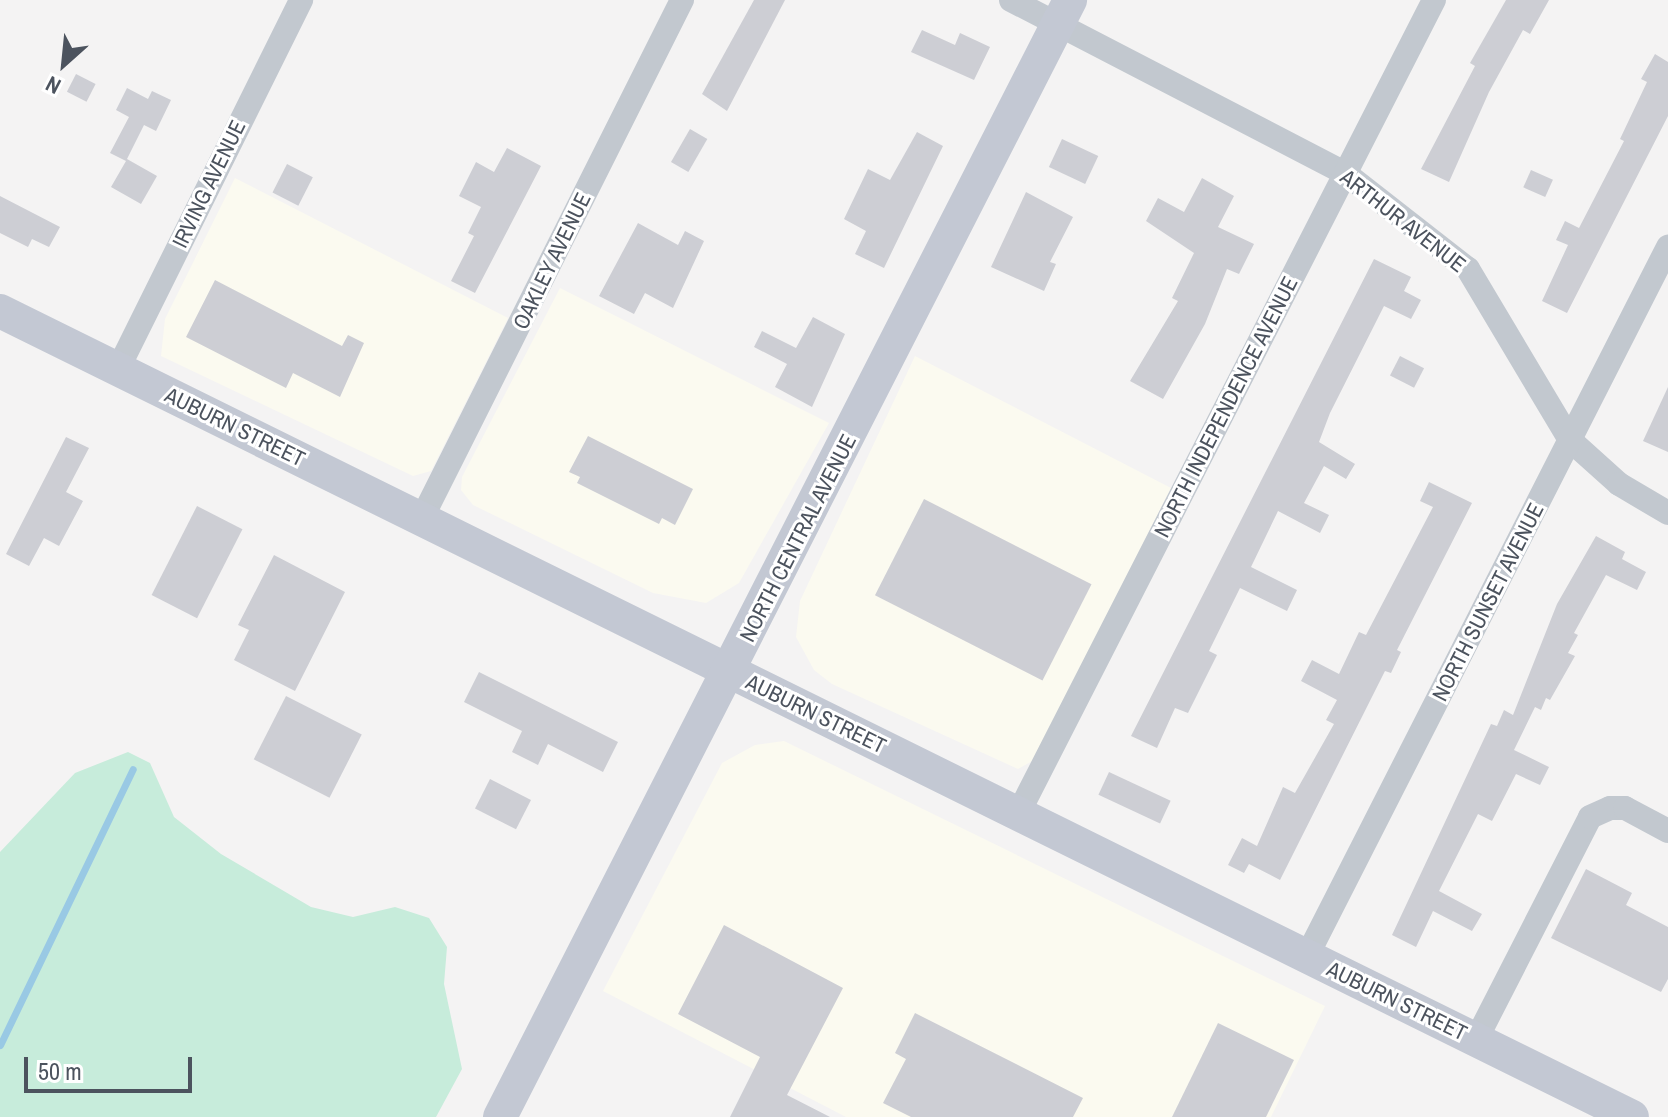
<!DOCTYPE html>
<html>
<head>
<meta charset="utf-8">
<style>
	body { margin:0 }
	#map { position:relative; width:1668px; height:1117px; overflow:hidden; background:#f4f3f3; font-family:"Archivo Narrow",sans-serif }
	div>[style] { position:absolute }
	[style*='--x'] { left:calc(var(--x)*1px); top:calc(var(--y)*1px); width:calc(var(--w)*1px); rotate:calc(var(--a)*1deg) }
	.commercial>* { inset:0; background:#fbfaf0 }
	.green>* { inset:0; background:#c7ecdb }
	.stream>* { height:7px; margin:-3.5px; padding:0 3.5px; transform-origin:3.5px; border-radius:3.5px; background:#99c9e4 }
	.building>* { inset:0; background:#cdced4; transform-origin:0 0 }
	.street>* { height:24px; margin:-12px; padding:0 12px; transform-origin:12px; border-radius:12px; background:#c2c8cf }
	.secondary>* { height:34px; margin:-17px; padding:0 17px; transform-origin:17px; border-radius:17px; background:#c3c8d3 }
	span { translate:-50% -50%; white-space:nowrap; text-align:center; line-height:1.15; -webkit-text-stroke:6px #fff; paint-order:stroke }
	.street-label { font-size:22px; color:#4c535e }
	.north { position:absolute; left:24px; top:24px; width:80px; height:80px; -webkit-text-stroke:6px #fff; paint-order:stroke; rotate:207deg; font-size:22px; font-weight:700; line-height:32px; text-align:center; color:#4c535e }
	.north::after { content:''; display:block; margin:auto; width:28px; height:36px; background:#4c535e; clip-path:polygon(50% 0,100% 100%,50% 72%,0 100%) }
	.scale { position:absolute; left:24px; top:1057px; width:168px; height:36px; box-sizing:border-box; border:4px solid #4c535e; border-top:0; padding-left:10px; font-size:24px; line-height:28px; white-space:nowrap; color:#4c535e; -webkit-text-stroke:6px #fff; paint-order:stroke }
</style>
</head>
<body>
<div id="map">
	<div class="commercial">
		<div style="clip-path:polygon(235px 178px,508px 318px,431px 471px,413px 476px,161px 356px,165px 319px)"></div>
		<div style="clip-path:polygon(560px 288px,829px 423px,739px 583px,706px 603px,653px 593px,473px 505px,461px 490px,462px 477px)"></div>
		<div style="clip-path:polygon(915px 356px,1171px 488px,1034px 760px,1018px 769px,832px 684px,814px 670px,796px 637px,800px 601px)"></div>
		<div style="clip-path:polygon(784px 741px,1325px 1006px,1271px 1117px,846px 1117px,603px 991px,722px 763px,755px 745px)"></div>
	</div>
	<div class="green">
		<div style="clip-path:polygon(128px 752px,150px 763px,174px 817px,221px 854px,311px 907px,353px 917px,395px 907px,429px 918px,447px 947px,444px 984px,462px 1069px,436px 1117px,0 1117px,0 852px,75px 773px)"></div>
	</div>
	<div class="stream">
		<div style="--x:0;--y:1045;--w:306;--a:-64.3"></div>
	</div>
	<div class="building">
		<div style="clip-path:polygon(754px 0,785px 0,727px 111px,702px 94px)"></div>
		<div style="clip-path:polygon(1506px 0,1549px 0,1530px 34px,1523px 30px,1489px 92px,1449px 182px,1421px 169px,1475px 66px,1470px 63px)"></div>
		<div style="clip-path:polygon(922px 30px,955px 45px,960px 33px,990px 47px,974px 80px,911px 52px)"></div>
		<div style="clip-path:polygon(1655px 54px,1668px 62px,1668px 116px,1567px 313px,1542px 301px,1568px 245px,1556px 240px,1565px 221px,1579px 228px,1624px 141px,1620px 139px,1647px 82px,1641px 79px)"></div>
		<div style="left:76px;top:74px;width:22px;height:20px;rotate:27deg"></div>
		<div style="clip-path:polygon(127px 88px,148px 99px,152px 91px,171px 100px,156px 131px,144px 125px,127px 159px,157px 176px,141px 204px,111px 187px,126px 161px,110px 153px,129px 117px,116px 110px)"></div>
		<div style="left:690px;top:129px;width:20px;height:38px;rotate:30deg"></div>
		<div style="clip-path:polygon(917px 132px,943px 146px,884px 268px,855px 254px,866px 231px,844px 219px,868px 169px,890px 180px)"></div>
		<div style="left:1062px;top:139px;width:40px;height:31px;rotate:25deg"></div>
		<div style="clip-path:polygon(507px 148px,541px 166px,475px 293px,451px 281px,474px 236px,468px 233px,481px 207px,459px 196px,476px 162px,494px 172px)"></div>
		<div style="left:287px;top:164px;width:29px;height:32px;rotate:27deg"></div>
		<div style="left:1531px;top:170px;width:24px;height:19px;rotate:24deg"></div>
		<div style="clip-path:polygon(1202px 178px,1234px 196px,1218px 227px,1254px 244px,1239px 274px,1227px 269px,1205px 324px,1163px 399px,1130px 381px,1178px 301px,1172px 298px,1194px 253px,1146px 221px,1158px 198px,1184px 212px)"></div>
		<div style="clip-path:polygon(1026px 192px,1073px 217px,1050px 262px,1056px 264px,1044px 291px,991px 267px)"></div>
		<div style="clip-path:polygon(0 196px,60px 227px,49px 247px,32px 239px,28px 247px,0 233px)"></div>
		<div style="clip-path:polygon(638px 223px,678px 245px,685px 231px,704px 241px,673px 308px,645px 293px,634px 314px,599px 296px)"></div>
		<div style="clip-path:polygon(1374px 259px,1411px 277px,1404px 291px,1421px 300px,1411px 319px,1384px 306px,1330px 413px,1319px 442px,1355px 464px,1346px 479px,1324px 466px,1304px 503px,1329px 515px,1320px 533px,1278px 511px,1251px 567px,1297px 590px,1287px 611px,1240px 588px,1209px 651px,1217px 655px,1188px 713px,1175px 708px,1157px 748px,1131px 736px)"></div>
		<div style="clip-path:polygon(215px 280px,342px 346px,348px 335px,364px 343px,340px 397px,293px 373px,286px 388px,186px 337px)"></div>
		<div style="clip-path:polygon(813px 317px,845px 334px,812px 407px,775px 387px,787px 364px,754px 347px,762px 331px,796px 348px)"></div>
		<div style="left:1400px;top:356px;width:27px;height:22px;rotate:27deg"></div>
		<div style="clip-path:polygon(1668px 387px,1668px 452px,1643px 441px)"></div>
		<div style="clip-path:polygon(588px 436px,693px 489px,675px 525px,662px 518px,659px 524px,577px 483px,580px 477px,569px 472px)"></div>
		<div style="clip-path:polygon(66px 437px,89px 448px,66px 492px,83px 501px,59px 546px,44px 538px,29px 566px,6px 554px)"></div>
		<div style="clip-path:polygon(1429px 482px,1472px 503px,1397px 650px,1401px 652px,1391px 673px,1385px 671px,1280px 880px,1249px 864px,1244px 873px,1228px 865px,1242px 838px,1257px 846px,1283px 787px,1295px 793px,1334px 724px,1326px 720px,1337px 700px,1301px 681px,1312px 660px,1339px 674px,1359px 632px,1366px 635px,1433px 507px,1420px 501px)"></div>
		<div style="left:924px;top:499px;width:188px;height:108px;rotate:27deg"></div>
		<div style="left:197px;top:506px;width:51px;height:100px;rotate:27deg"></div>
		<div style="clip-path:polygon(1596px 536px,1625px 552px,1622px 559px,1646px 572px,1637px 590px,1606px 575px,1574px 633px,1578px 635px,1568px 653px,1575px 656px,1550px 700px,1546px 698px,1541px 710px,1535px 707px,1514px 750px,1549px 767px,1540px 785px,1516px 774px,1492px 821px,1478px 814px,1439px 891px,1482px 914px,1472px 931px,1433px 911px,1416px 947px,1392px 935px,1491px 724px,1497px 726px,1504px 710px,1513px 715px,1557px 604px)"></div>
		<div style="clip-path:polygon(274px 555px,345px 592px,295px 691px,234px 660px,249px 630px,238px 625px)"></div>
		<div style="clip-path:polygon(479px 672px,618px 742px,603px 772px,548px 744px,538px 765px,512px 752px,522px 731px,464px 702px)"></div>
		<div style="left:286px;top:696px;width:85px;height:71px;rotate:27deg"></div>
		<div style="left:1109px;top:772px;width:68px;height:25px;rotate:25deg"></div>
		<div style="left:490px;top:779px;width:46px;height:33px;rotate:27deg"></div>
		<div style="clip-path:polygon(1586px 869px,1632px 893px,1626px 905px,1668px 927px,1668px 979px,1661px 992px,1551px 938px)"></div>
		<div style="clip-path:polygon(724px 925px,843px 988px,787px 1095px,830px 1117px,730px 1117px,760px 1057px,678px 1014px)"></div>
		<div style="clip-path:polygon(915px 1013px,1083px 1098px,1073px 1117px,911px 1117px,883px 1103px,906px 1059px,895px 1053px)"></div>
		<div style="clip-path:polygon(1218px 1023px,1294px 1060px,1266px 1117px,1172px 1117px)"></div>
	</div>
	<div class="street">
		<div style="--x:1011;--y:0;--w:376;--a:27.4"></div>
		<div style="--x:1345;--y:173;--w:156;--a:38"></div>
		<div style="--x:1468;--y:269;--w:199;--a:59.2"></div>
		<div style="--x:1570;--y:440;--w:66;--a:41.9"></div>
		<div style="--x:1619;--y:484;--w:57;--a:30.6"></div>
		<div style="--x:118;--y:369;--w:412;--a:-63.6"></div>
		<div style="--x:421;--y:520;--w:582;--a:-63.35"></div>
		<div style="--x:1018;--y:814;--w:914;--a:-62.93"></div>
		<div style="--x:1307;--y:956;--w:796;--a:-63.02"></div>
		<div style="--x:1476;--y:1040;--w:250;--a:-62.9"></div>
		<div style="--x:1590;--y:817;--w:22;--a:-24"></div>
		<div style="--x:1610;--y:808;--w:15;--a:0"></div>
		<div style="--x:1625;--y:808;--w:49;--a:28.1"></div>
	</div>
	<div class="secondary">
		<div style="--x:0;--y:311;--w:1820;--a:26.28"></div>
		<div style="--x:500;--y:1117;--w:1254;--a:-62.96"></div>
	</div>
	<div class="street-label">
		<span style="left:209px;top:184px;rotate:-64deg">IRVING AVENUE</span>
		<span style="left:1403px;top:221px;rotate:38deg">ARTHUR AVENUE</span>
		<span style="left:552px;top:261px;rotate:-64deg">OAKLEY AVENUE</span>
		<span style="left:1226px;top:407px;rotate:-63deg">NORTH INDEPENDENCE AVENUE</span>
		<span style="left:235px;top:427px;rotate:26deg">AUBURN STREET</span>
		<span style="left:798px;top:538px;rotate:-63deg">NORTH CENTRAL AVENUE</span>
		<span style="left:1488px;top:602px;rotate:-63deg">NORTH SUNSET AVENUE</span>
		<span style="left:816px;top:714px;rotate:26deg">AUBURN STREET</span>
		<span style="left:1397px;top:1001px;rotate:26deg">AUBURN STREET</span>
	</div>
	<div class="north">N</div>
	<div class="scale">50 m</div>
</div>
</body>
</html>
